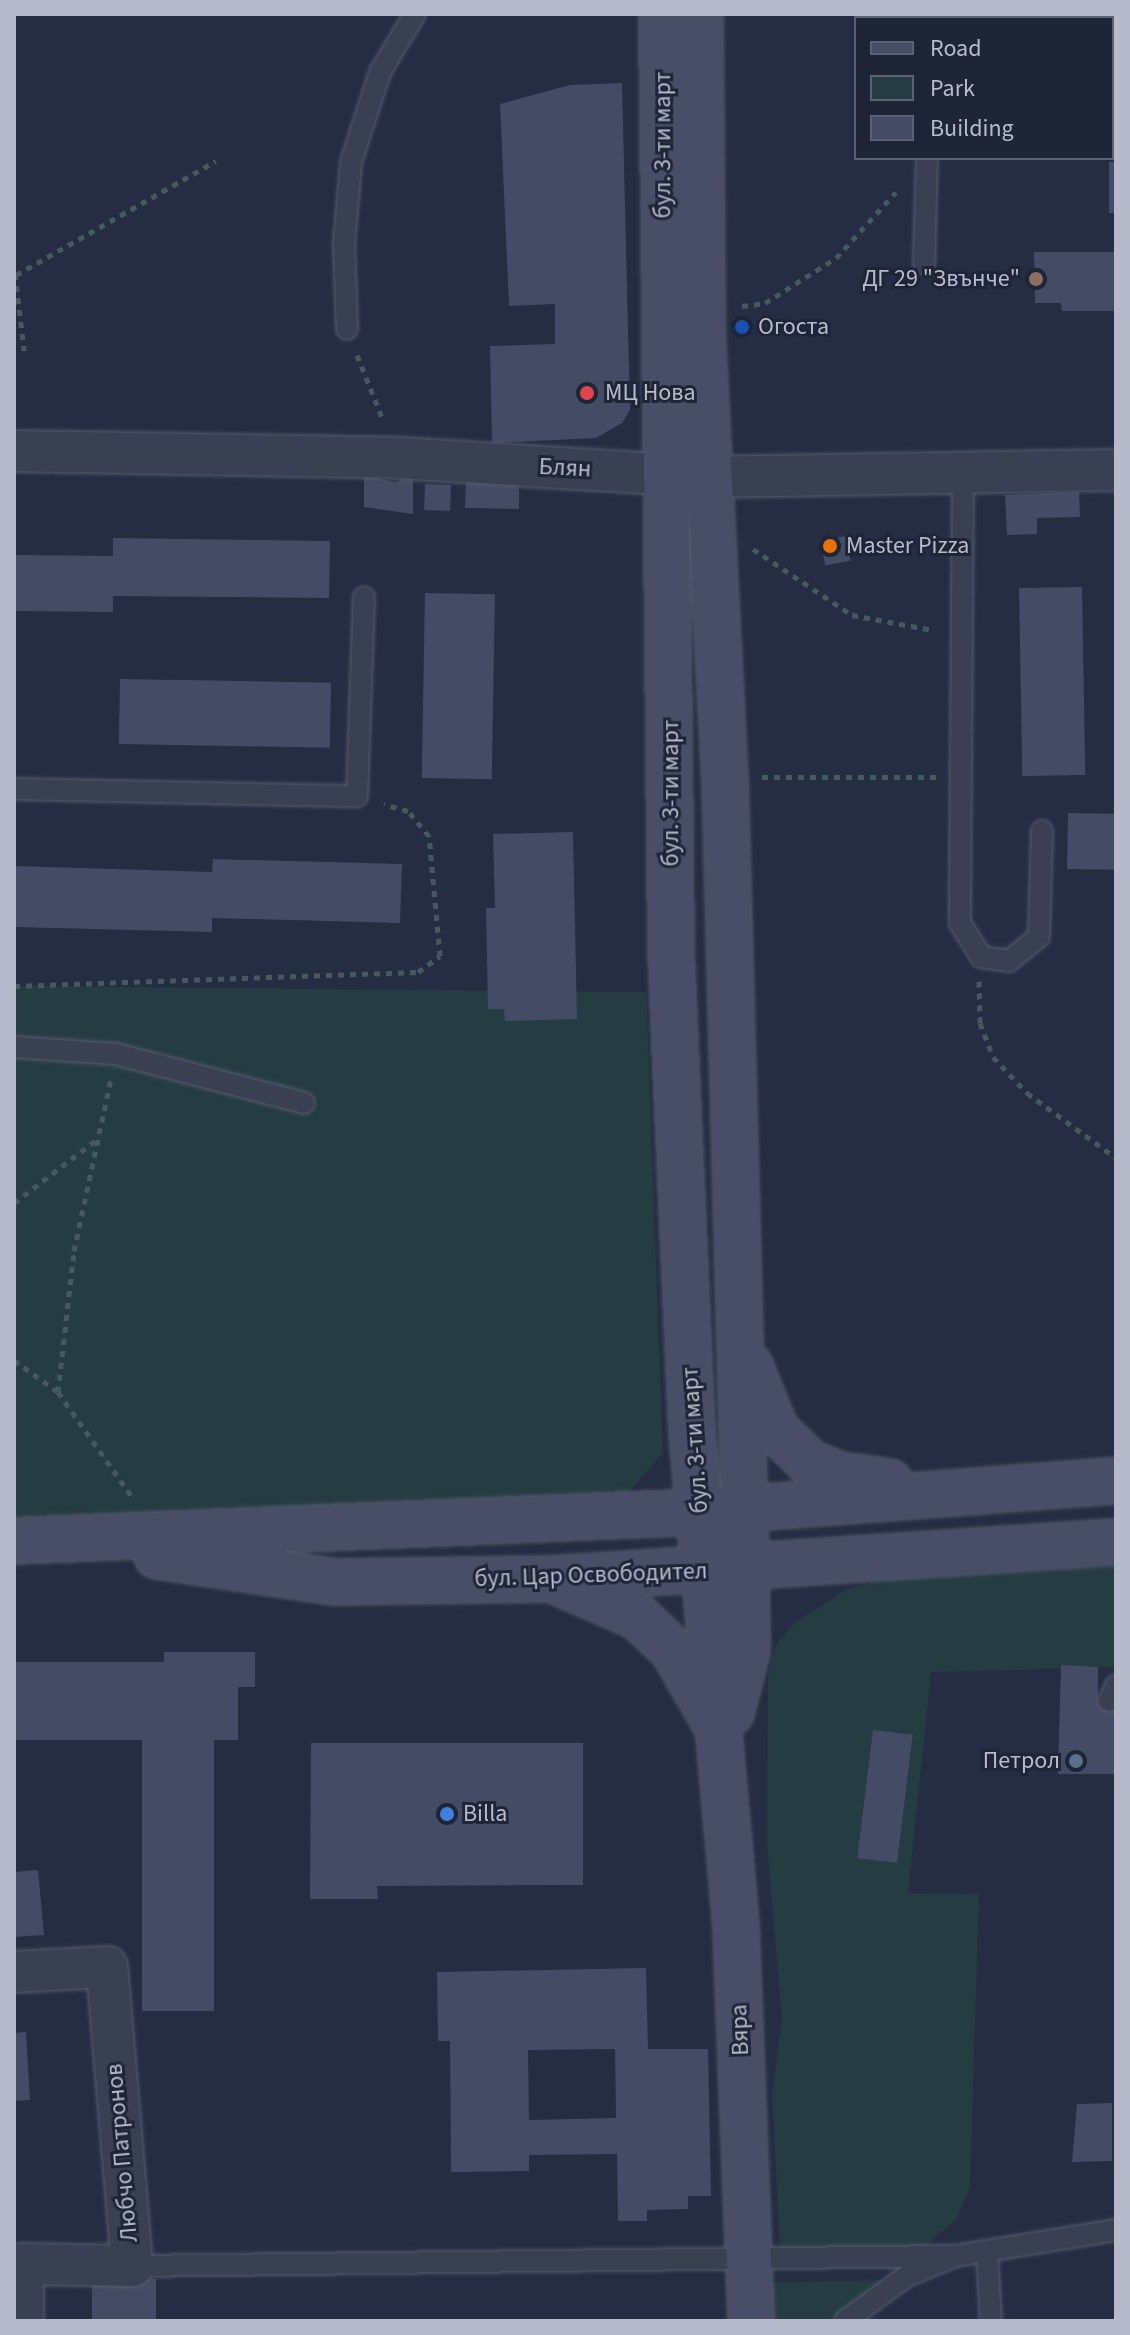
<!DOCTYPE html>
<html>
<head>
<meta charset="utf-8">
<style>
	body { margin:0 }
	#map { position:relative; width:1130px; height:2335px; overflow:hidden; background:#242d42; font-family:"Source Sans 3",sans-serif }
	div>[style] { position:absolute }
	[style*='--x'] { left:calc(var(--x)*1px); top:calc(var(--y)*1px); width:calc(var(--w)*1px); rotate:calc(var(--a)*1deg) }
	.green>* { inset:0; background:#263c43 }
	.building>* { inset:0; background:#434c64; transform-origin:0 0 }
	.path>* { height:5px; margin-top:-2.5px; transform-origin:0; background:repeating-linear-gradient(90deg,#45595f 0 6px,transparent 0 12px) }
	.roads { filter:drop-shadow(0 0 2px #545b6c) drop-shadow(0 0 2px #545b6c) }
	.lane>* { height:20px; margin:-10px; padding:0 10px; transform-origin:10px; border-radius:10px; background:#394051 }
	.street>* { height:40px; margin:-20px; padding:0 20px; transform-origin:20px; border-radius:20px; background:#394051 }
	.secondary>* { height:44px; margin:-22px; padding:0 22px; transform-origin:22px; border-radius:22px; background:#474e65 }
	.dots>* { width:22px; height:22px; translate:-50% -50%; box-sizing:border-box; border:4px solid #1e2537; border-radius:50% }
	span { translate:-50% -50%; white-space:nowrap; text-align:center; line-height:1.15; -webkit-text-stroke:6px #1e2537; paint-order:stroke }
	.street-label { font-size:24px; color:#b6bbcc }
	.poi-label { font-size:24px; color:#b6bbcc }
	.right { translate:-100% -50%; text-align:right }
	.left { translate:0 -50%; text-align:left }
	.frame { position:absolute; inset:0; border:16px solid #b6bbcc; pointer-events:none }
	.legend { position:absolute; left:854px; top:16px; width:260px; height:144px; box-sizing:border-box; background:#1e2537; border:2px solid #5b6173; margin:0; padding:10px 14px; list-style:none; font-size:24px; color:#b6bbcc }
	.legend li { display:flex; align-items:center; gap:16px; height:40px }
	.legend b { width:40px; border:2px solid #5b6173 }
</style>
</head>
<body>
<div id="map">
	<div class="green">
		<div style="clip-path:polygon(14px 986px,646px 992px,663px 1453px,627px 1494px,14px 1519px)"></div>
		<div style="clip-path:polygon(1116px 1566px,1116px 1667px,931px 1672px,908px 1893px,979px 1894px,970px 2187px,956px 2220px,922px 2248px,780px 2248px,772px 2095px,782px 2018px,767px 1845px,768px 1676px,775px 1647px,792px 1625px,847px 1589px,890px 1579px)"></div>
		<div style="clip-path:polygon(886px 2280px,837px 2321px,761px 2321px,761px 2283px)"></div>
	</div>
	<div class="building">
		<div style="clip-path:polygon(622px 83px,630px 410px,622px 423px,596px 438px,492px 443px,490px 346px,555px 344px,555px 304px,509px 306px,500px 104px,570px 85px)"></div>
		<div style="left:1109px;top:162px;width:7px;height:51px"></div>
		<div style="clip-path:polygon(1034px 252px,1116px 252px,1116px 311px,1062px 311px,1061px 303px,1035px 303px)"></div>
		<div style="clip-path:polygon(519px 475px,519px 509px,465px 508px,466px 480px)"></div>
		<div style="clip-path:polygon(364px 476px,395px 482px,413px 477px,413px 514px,364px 507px)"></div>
		<div style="left:425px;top:484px;width:26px;height:26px;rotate:2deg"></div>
		<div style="clip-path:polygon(1079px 492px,1080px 517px,1037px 518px,1037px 534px,1007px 535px,1005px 495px)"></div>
		<div style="left:846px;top:536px;width:25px;height:26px;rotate:79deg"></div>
		<div style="clip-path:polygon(113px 538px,330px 541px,329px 598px,113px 596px,113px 612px,14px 611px,14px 555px,113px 556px)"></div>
		<div style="left:1082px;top:587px;width:188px;height:63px;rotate:89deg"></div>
		<div style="left:425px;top:593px;width:70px;height:185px;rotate:1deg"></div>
		<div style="left:120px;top:679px;width:211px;height:65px;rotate:1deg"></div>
		<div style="left:1068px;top:813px;width:48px;height:56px;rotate:1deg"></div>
		<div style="clip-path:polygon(573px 832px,577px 1019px,505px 1021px,504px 1009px,488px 1009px,486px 908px,495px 908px,493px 834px)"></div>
		<div style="clip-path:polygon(213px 859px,402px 864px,400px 923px,212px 918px,212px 932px,14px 927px,14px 866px,212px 872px)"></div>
		<div style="clip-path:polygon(164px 1652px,255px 1652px,255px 1687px,238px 1687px,238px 1740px,214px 1740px,214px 2011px,142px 2011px,142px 1740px,14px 1740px,14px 1662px,164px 1662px)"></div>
		<div style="clip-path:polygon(1061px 1665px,1098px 1667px,1098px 1702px,1116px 1702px,1116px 1774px,1058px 1774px)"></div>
		<div style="left:873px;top:1730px;width:40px;height:129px;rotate:7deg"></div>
		<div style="clip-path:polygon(311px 1743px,583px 1743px,583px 1885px,377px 1886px,378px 1899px,310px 1899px)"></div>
		<div style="clip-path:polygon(38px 1870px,44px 1935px,14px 1937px,14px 1872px)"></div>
		<div style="clip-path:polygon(evenodd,646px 1968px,648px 2049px,708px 2049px,711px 2196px,688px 2196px,688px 2209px,647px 2210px,647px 2221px,618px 2221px,617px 2154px,529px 2155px,529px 2171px,451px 2172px,450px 2041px,438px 2041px,437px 1972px,646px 1968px,615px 2049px,616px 2118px,529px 2120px,528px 2050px,615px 2049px)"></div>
		<div style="clip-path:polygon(26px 2032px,30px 2100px,14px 2101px,14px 2033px)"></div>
		<div style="clip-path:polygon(1112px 2103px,1112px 2161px,1072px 2162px,1077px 2104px)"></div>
		<div style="left:156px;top:2279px;width:42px;height:64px;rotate:90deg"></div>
	</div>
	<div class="path">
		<div style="--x:1052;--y:18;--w:6;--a:-39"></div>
		<div style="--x:15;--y:274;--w:77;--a:83.2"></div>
		<div style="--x:16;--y:275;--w:230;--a:-29.7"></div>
		<div style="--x:742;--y:306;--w:23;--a:-7"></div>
		<div style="--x:765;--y:303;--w:84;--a:-32.4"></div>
		<div style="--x:836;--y:258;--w:89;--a:-47.7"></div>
		<div style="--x:357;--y:355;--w:70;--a:68.2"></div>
		<div style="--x:753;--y:549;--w:119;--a:33.7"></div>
		<div style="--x:852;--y:615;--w:82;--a:10.5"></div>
		<div style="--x:762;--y:777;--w:174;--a:0"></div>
		<div style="--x:979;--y:981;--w:42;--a:88.6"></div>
		<div style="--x:980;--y:1023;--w:36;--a:69"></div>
		<div style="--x:993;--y:1057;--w:50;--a:46.6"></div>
		<div style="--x:1027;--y:1093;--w:110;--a:36.1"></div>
		<div style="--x:14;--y:986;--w:404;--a:-2"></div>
		<div style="--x:418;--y:972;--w:27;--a:-36"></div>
		<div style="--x:440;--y:956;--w:121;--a:-95.2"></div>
		<div style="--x:429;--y:836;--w:33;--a:-130"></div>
		<div style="--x:408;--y:811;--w:25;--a:-164"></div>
		<div style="--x:14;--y:1203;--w:108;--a:-37.5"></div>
		<div style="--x:14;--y:1360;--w:54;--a:36"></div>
		<div style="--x:58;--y:1392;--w:128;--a:54.8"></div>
		<div style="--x:58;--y:1392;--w:142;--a:-83.5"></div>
		<div style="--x:74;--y:1251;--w:176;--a:-77.9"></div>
	</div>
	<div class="roads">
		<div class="lane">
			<div style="--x:927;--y:18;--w:4;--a:-90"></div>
			<div style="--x:924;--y:264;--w:106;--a:-88.4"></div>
			<div style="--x:347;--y:329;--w:85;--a:-92"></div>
			<div style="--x:344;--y:244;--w:82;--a:-85.1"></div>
			<div style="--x:351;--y:162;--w:95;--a:-72.1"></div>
			<div style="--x:380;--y:72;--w:68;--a:-58.9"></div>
			<div style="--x:963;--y:471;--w:452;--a:90.4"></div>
			<div style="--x:960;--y:923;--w:40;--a:58"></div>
			<div style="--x:981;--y:957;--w:28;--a:8"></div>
			<div style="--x:1009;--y:961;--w:38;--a:-39"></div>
			<div style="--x:1039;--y:937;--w:106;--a:-88.4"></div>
			<div style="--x:14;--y:789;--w:343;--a:1.2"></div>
			<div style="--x:357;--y:796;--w:199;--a:-88"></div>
			<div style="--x:14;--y:1047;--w:102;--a:3.9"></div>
			<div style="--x:116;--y:1054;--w:194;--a:14.6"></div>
			<div style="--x:1109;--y:1701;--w:17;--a:-65"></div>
			<div style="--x:987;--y:2252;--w:69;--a:86.7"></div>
			<div style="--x:132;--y:2266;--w:823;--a:-0.7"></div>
			<div style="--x:845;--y:2321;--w:77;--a:-36"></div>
			<div style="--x:907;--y:2276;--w:52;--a:-22.6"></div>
			<div style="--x:955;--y:2256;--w:163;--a:-9.2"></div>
		</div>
		<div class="street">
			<div style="--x:14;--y:451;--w:384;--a:1"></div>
			<div style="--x:398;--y:458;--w:313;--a:3.5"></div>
			<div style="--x:710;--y:477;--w:406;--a:-1"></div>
			<div style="--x:14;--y:1972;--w:93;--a:-3.1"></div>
			<div style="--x:107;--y:1967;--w:300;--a:85.2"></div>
			<div style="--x:132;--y:2266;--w:109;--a:-178.9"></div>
			<div style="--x:23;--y:2264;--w:57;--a:90"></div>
		</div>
		<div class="secondary">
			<div style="--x:662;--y:14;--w:937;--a:89.45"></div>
			<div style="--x:671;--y:951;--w:481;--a:87.5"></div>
			<div style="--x:692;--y:1432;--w:497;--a:84.9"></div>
			<div style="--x:736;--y:1927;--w:394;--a:87.8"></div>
			<div style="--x:700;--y:14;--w:314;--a:89.6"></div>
			<div style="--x:702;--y:328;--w:450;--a:87.1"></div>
			<div style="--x:725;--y:777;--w:791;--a:88.48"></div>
			<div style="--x:746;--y:1568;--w:83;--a:89.3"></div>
			<div style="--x:747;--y:1651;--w:64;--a:104.5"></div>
			<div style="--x:750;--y:1366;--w:69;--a:67.9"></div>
			<div style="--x:776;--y:1430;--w:47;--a:44.1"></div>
			<div style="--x:810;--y:1463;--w:31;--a:22"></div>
			<div style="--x:839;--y:1475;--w:51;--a:7.8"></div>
			<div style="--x:14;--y:1541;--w:686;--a:-2.42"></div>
			<div style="--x:699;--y:1512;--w:418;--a:-4.3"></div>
			<div style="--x:157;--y:1556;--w:181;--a:8.3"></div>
			<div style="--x:336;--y:1582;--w:216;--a:-0.8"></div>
			<div style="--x:552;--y:1579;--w:565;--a:-3.75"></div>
			<div style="--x:558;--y:1582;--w:87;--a:23.6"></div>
			<div style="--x:638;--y:1617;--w:48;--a:43.3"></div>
			<div style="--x:673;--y:1650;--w:84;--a:60.1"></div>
		</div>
	</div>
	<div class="dots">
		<div style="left:1036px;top:279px;background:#8d6e63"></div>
		<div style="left:742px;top:327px;background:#1a4fb4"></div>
		<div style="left:587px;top:393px;background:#e0444e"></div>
		<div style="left:830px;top:546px;background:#e8710a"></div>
		<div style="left:1076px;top:1761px;background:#5c6f8a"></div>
		<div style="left:447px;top:1814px;background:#3f7fe0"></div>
	</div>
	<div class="street-label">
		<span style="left:663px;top:145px;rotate:-90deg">бул. 3-ти март</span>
		<span style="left:565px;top:468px;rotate:3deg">Блян</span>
		<span style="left:671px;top:793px;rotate:-90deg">бул. 3-ти март</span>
		<span style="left:695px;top:1440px;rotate:-94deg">бул. 3-ти март</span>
		<span style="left:591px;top:1575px;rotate:-2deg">бул. Цар Освободител</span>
		<span style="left:740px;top:2030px;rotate:-92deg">Вяра</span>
		<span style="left:122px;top:2153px;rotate:-95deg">Любчо Патронов</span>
	</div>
	<div class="poi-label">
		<span class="right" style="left:1020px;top:279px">ДГ 29 "Звънче"</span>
		<span class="left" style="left:758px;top:327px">Огоста</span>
		<span class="left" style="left:605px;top:393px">МЦ Нова</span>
		<span class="left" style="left:846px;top:546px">Master Pizza</span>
		<span class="right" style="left:1060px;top:1761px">Петрол</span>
		<span class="left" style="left:463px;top:1814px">Billa</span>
	</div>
	<div class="frame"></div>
	<ul class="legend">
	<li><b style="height:10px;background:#474e65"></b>Road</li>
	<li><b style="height:22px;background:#263c43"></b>Park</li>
	<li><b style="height:22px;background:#434c64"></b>Building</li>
	</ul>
</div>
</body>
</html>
